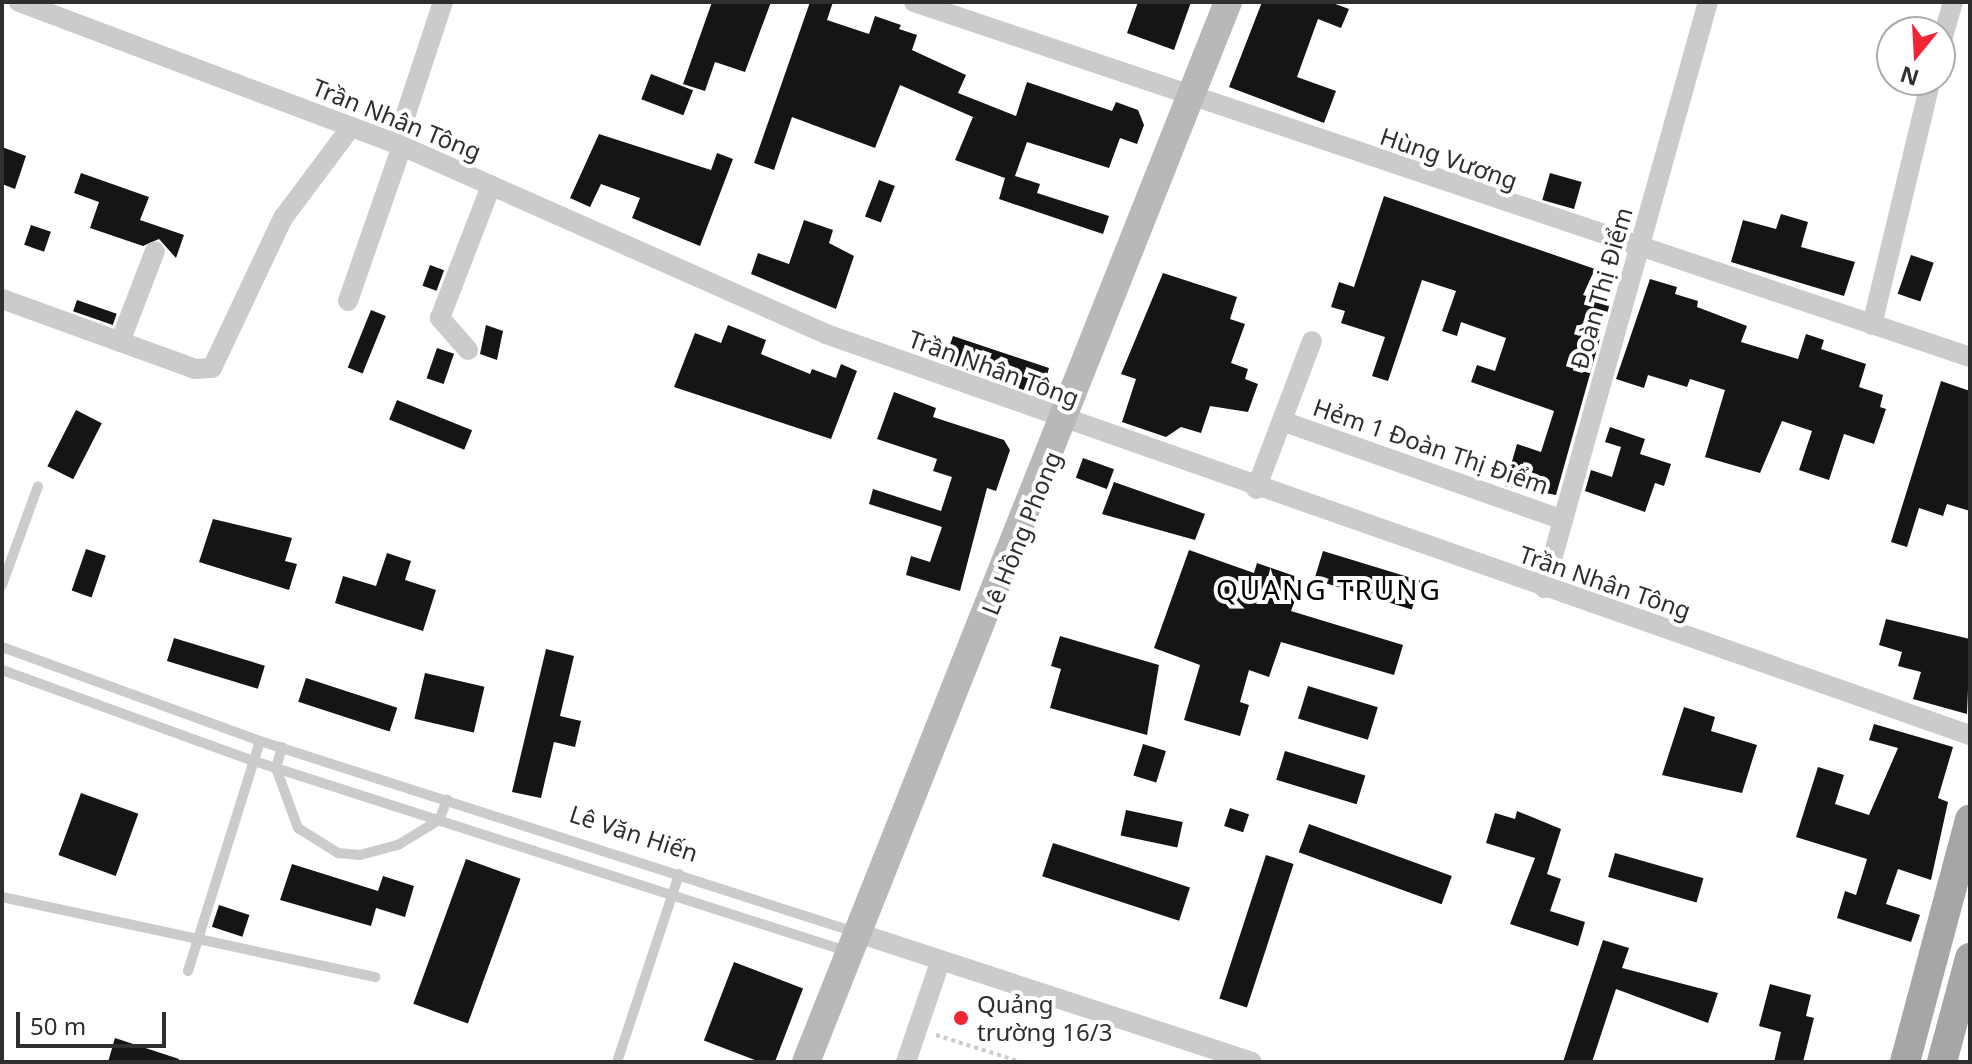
<!DOCTYPE html>
<html>
<head>
<meta charset="utf-8">
<style>
	body { margin:0 }
	#map { position:relative; width:1972px; height:1064px; overflow:hidden; background:#fff; font-family:"Noto Sans",sans-serif }
	div>[style] { position:absolute }
	[style*='--x'] { left:calc(var(--x)*1px); top:calc(var(--y)*1px); width:calc(var(--w)*1px); rotate:calc(var(--a)*1deg) }
	.building>* { inset:0; background:#151515; transform-origin:0 0 }
	.path>* { height:4px; margin-top:-2px; transform-origin:0; background:repeating-linear-gradient(90deg,#cbcbcb 0 4px,transparent 0 8px) }
	.lane>* { height:10px; margin:-5px; padding:0 5px; transform-origin:5px; border-radius:5px; background:#cbcbcb }
	.street>* { height:20px; margin:-10px; padding:0 10px; transform-origin:10px; border-radius:10px; background:#cbcbcb }
	.secondary>* { height:28px; margin:-14px; padding:0 14px; transform-origin:14px; border-radius:14px; background:#b8b8b8 }
	.primary>* { height:30px; margin:-15px; padding:0 15px; transform-origin:15px; border-radius:15px; background:#a6a6a6 }
	.dots>* { width:22px; height:22px; translate:-50% -50%; box-sizing:border-box; border:4px solid #fff; border-radius:50% }
	span { translate:-50% -50%; white-space:nowrap; text-align:center; line-height:1.15; -webkit-text-stroke:8px #fff; paint-order:stroke }
	.street-label { font-size:24px; color:#2e2e2e }
	.poi-label { font-size:24px; color:#2e2e2e }
	.left { translate:0 -50%; text-align:left }
	.quarter-label { font-size:28px; color:#000; letter-spacing:2px }
	.frame { position:absolute; inset:0; border:4px solid #2e2e2e; pointer-events:none }
	.north { position:absolute; left:1876px; top:16px; width:80px; height:80px; box-sizing:border-box; background:#fff; border:2px solid #ababab; border-radius:50%; rotate:198deg; font-size:22px; font-weight:700; line-height:32px; text-align:center; color:#2e2e2e }
	.north::after { content:''; display:block; margin:auto; width:28px; height:36px; background:#f02634; clip-path:polygon(50% 0,100% 100%,50% 72%,0 100%) }
	.scale { position:absolute; left:16px; top:1012px; width:150px; height:36px; box-sizing:border-box; border:4px solid #2e2e2e; border-top:0; padding-left:10px; font-size:24px; line-height:28px; white-space:nowrap; color:#2e2e2e; -webkit-text-stroke:6px #fff; paint-order:stroke }
</style>
</head>
<body>
<div id="map">
	<div class="building">
		<div style="clip-path:polygon(712px 2px,771px 2px,745px 72px,715px 62px,705px 91px,683px 84px)"></div>
		<div style="clip-path:polygon(810px 2px,833px 2px,827px 20px,869px 34px,875px 16px,901px 25px,899px 29px,917px 35px,912px 50px,966px 75px,958px 93px,1016px 116px,1027px 82px,1112px 111px,1116px 102px,1138px 110px,1144px 125px,1137px 144px,1120px 138px,1109px 168px,1027px 142px,1015px 176px,1040px 184px,1037px 193px,1109px 216px,1103px 234px,999px 199px,1005px 178px,955px 160px,973px 117px,900px 85px,875px 148px,792px 117px,774px 170px,754px 163px)"></div>
		<div style="clip-path:polygon(1138px 2px,1191px 2px,1174px 50px,1127px 33px)"></div>
		<div style="clip-path:polygon(1262px 2px,1330px 2px,1349px 9px,1341px 28px,1318px 19px,1297px 77px,1336px 91px,1324px 123px,1229px 87px)"></div>
		<div style="left:651px;top:74px;width:45px;height:27px;rotate:21deg"></div>
		<div style="clip-path:polygon(599px 134px,711px 170px,717px 153px,733px 159px,700px 246px,632px 218px,640px 198px,601px 184px,590px 207px,570px 198px)"></div>
		<div style="clip-path:polygon(2px 147px,26px 156px,15px 189px,2px 184px)"></div>
		<div style="clip-path:polygon(81px 173px,149px 197px,140px 220px,184px 235px,176px 258px,159px 239px,143px 246px,90px 228px,99px 202px,74px 193px)"></div>
		<div style="left:1550px;top:173px;width:33px;height:28px;rotate:16deg"></div>
		<div style="left:879px;top:180px;width:17px;height:39px;rotate:21deg"></div>
		<div style="clip-path:polygon(1384px 196px,1595px 269px,1583px 295px,1610px 303px,1556px 495px,1505px 486px,1517px 444px,1541px 452px,1554px 411px,1471px 382px,1477px 365px,1495px 371px,1506px 338px,1461px 322px,1457px 336px,1442px 331px,1456px 291px,1422px 280px,1388px 381px,1372px 376px,1385px 337px,1341px 323px,1345px 311px,1331px 307px,1339px 282px,1354px 287px)"></div>
		<div style="clip-path:polygon(1781px 214px,1808px 222px,1801px 247px,1855px 262px,1844px 296px,1731px 262px,1743px 220px,1776px 229px)"></div>
		<div style="clip-path:polygon(804px 220px,833px 230px,829px 243px,854px 256px,836px 309px,751px 274px,758px 253px,789px 264px)"></div>
		<div style="left:31px;top:225px;width:21px;height:21px;rotate:19deg"></div>
		<div style="left:1911px;top:255px;width:24px;height:41px;rotate:19deg"></div>
		<div style="left:430px;top:265px;width:15px;height:22px;rotate:20deg"></div>
		<div style="clip-path:polygon(1163px 273px,1237px 297px,1230px 319px,1245px 324px,1231px 363px,1248px 369px,1245px 379px,1258px 384px,1248px 412px,1210px 406px,1201px 433px,1181px 427px,1166px 437px,1122px 422px,1136px 379px,1121px 374px)"></div>
		<div style="clip-path:polygon(1650px 279px,1677px 287px,1675px 294px,1698px 301px,1697px 307px,1747px 326px,1741px 342px,1798px 359px,1806px 334px,1824px 340px,1821px 349px,1866px 364px,1859px 387px,1883px 395px,1880px 407px,1886px 409px,1874px 444px,1844px 434px,1829px 480px,1799px 470px,1812px 431px,1782px 421px,1760px 473px,1705px 457px,1725px 390px,1690px 379px,1687px 387px,1648px 375px,1644px 388px,1616px 379px)"></div>
		<div style="left:77px;top:300px;width:42px;height:12px;rotate:19deg"></div>
		<div style="left:371px;top:310px;width:16px;height:62px;rotate:22deg"></div>
		<div style="clip-path:polygon(486px 325px,503px 331px,497px 360px,480px 354px)"></div>
		<div style="clip-path:polygon(728px 325px,766px 340px,761px 354px,810px 374px,812px 369px,836px 378px,841px 364px,857px 371px,831px 439px,674px 387px,695px 333px,721px 343px)"></div>
		<div style="clip-path:polygon(953px 336px,1049px 368px,1044px 385px,1032px 393px,944px 362px)"></div>
		<div style="left:437px;top:348px;width:18px;height:32px;rotate:19deg"></div>
		<div style="clip-path:polygon(1941px 381px,1970px 391px,1970px 511px,1947px 504px,1943px 516px,1919px 508px,1907px 547px,1891px 542px)"></div>
		<div style="clip-path:polygon(894px 392px,936px 408px,933px 417px,1004px 440px,1010px 450px,996px 491px,987px 488px,960px 591px,906px 575px,911px 556px,930px 562px,942px 527px,869px 504px,873px 489px,941px 511px,952px 477px,933px 471px,937px 459px,877px 439px)"></div>
		<div style="left:397px;top:400px;width:81px;height:21px;rotate:22deg"></div>
		<div style="left:76px;top:410px;width:29px;height:63px;rotate:27deg"></div>
		<div style="clip-path:polygon(1610px 427px,1645px 439px,1640px 454px,1671px 464px,1664px 486px,1655px 483px,1645px 512px,1585px 491px,1591px 470px,1612px 477px,1621px 447px,1605px 442px)"></div>
		<div style="left:1083px;top:458px;width:33px;height:21px;rotate:20deg"></div>
		<div style="clip-path:polygon(1114px 482px,1205px 514px,1195px 540px,1102px 514px)"></div>
		<div style="clip-path:polygon(213px 519px,292px 538px,285px 561px,297px 564px,289px 590px,199px 562px)"></div>
		<div style="left:86px;top:549px;width:21px;height:44px;rotate:19deg"></div>
		<div style="clip-path:polygon(1189px 550px,1254px 573px,1257px 563px,1303px 579px,1291px 611px,1403px 645px,1394px 675px,1281px 642px,1269px 677px,1249px 670px,1240px 702px,1249px 705px,1240px 736px,1184px 720px,1200px 665px,1154px 648px)"></div>
		<div style="left:1323px;top:551px;width:102px;height:30px;rotate:17deg"></div>
		<div style="clip-path:polygon(387px 553px,411px 561px,405px 580px,436px 590px,423px 631px,335px 603px,343px 576px,376px 586px)"></div>
		<div style="clip-path:polygon(1886px 619px,1970px 639px,1967px 714px,1913px 699px,1921px 672px,1898px 666px,1902px 652px,1879px 645px)"></div>
		<div style="clip-path:polygon(1060px 636px,1159px 665px,1147px 735px,1050px 708px,1061px 669px,1051px 666px)"></div>
		<div style="left:174px;top:638px;width:95px;height:24px;rotate:17deg"></div>
		<div style="clip-path:polygon(546px 649px,574px 656px,560px 716px,581px 721px,575px 747px,554px 742px,541px 798px,512px 792px)"></div>
		<div style="left:425px;top:673px;width:61px;height:47px;rotate:13deg"></div>
		<div style="left:306px;top:678px;width:96px;height:25px;rotate:18deg"></div>
		<div style="left:1308px;top:686px;width:73px;height:34px;rotate:17deg"></div>
		<div style="clip-path:polygon(1684px 707px,1715px 717px,1711px 731px,1757px 745px,1742px 793px,1662px 775px)"></div>
		<div style="clip-path:polygon(1874px 724px,1953px 747px,1938px 798px,1948px 802px,1931px 880px,1898px 869px,1886px 904px,1920px 915px,1911px 942px,1837px 918px,1845px 891px,1856px 895px,1867px 859px,1796px 837px,1818px 767px,1844px 775px,1835px 804px,1869px 815px,1898px 748px,1869px 740px)"></div>
		<div style="left:1143px;top:744px;width:24px;height:33px;rotate:17deg"></div>
		<div style="left:1285px;top:751px;width:84px;height:30px;rotate:17deg"></div>
		<div style="left:81px;top:793px;width:61px;height:66px;rotate:20deg"></div>
		<div style="left:1230px;top:808px;width:20px;height:19px;rotate:18deg"></div>
		<div style="left:1126px;top:810px;width:58px;height:26px;rotate:12deg"></div>
		<div style="clip-path:polygon(1517px 811px,1561px 829px,1547px 874px,1561px 879px,1550px 911px,1585px 922px,1578px 946px,1510px 924px,1535px 858px,1486px 843px,1495px 813px,1515px 819px)"></div>
		<div style="left:1309px;top:824px;width:152px;height:30px;rotate:20deg"></div>
		<div style="left:1053px;top:843px;width:144px;height:35px;rotate:18deg"></div>
		<div style="left:1615px;top:853px;width:92px;height:25px;rotate:16deg"></div>
		<div style="left:1266px;top:855px;width:29px;height:151px;rotate:18deg"></div>
		<div style="left:466px;top:859px;width:58px;height:154px;rotate:20deg"></div>
		<div style="clip-path:polygon(292px 864px,378px 891px,383px 876px,414px 886px,405px 917px,376px 908px,371px 926px,280px 900px)"></div>
		<div style="left:219px;top:905px;width:32px;height:23px;rotate:18deg"></div>
		<div style="clip-path:polygon(1603px 940px,1629px 948px,1622px 968px,1718px 993px,1708px 1023px,1616px 989px,1592px 1062px,1563px 1062px)"></div>
		<div style="left:734px;top:962px;width:74px;height:84px;rotate:21deg"></div>
		<div style="clip-path:polygon(1770px 984px,1811px 995px,1806px 1016px,1814px 1018px,1803px 1062px,1774px 1062px,1781px 1032px,1759px 1026px)"></div>
		<div style="clip-path:polygon(115px 1038px,179px 1059px,178px 1062px,108px 1062px)"></div>
	</div>
	<div class="path">
		<div style="--x:936;--y:1035;--w:89;--a:17.6"></div>
	</div>
	<div class="lane">
		<div style="--x:2;--y:585;--w:105;--a:-70"></div>
		<div style="--x:2;--y:647;--w:275;--a:20"></div>
		<div style="--x:260;--y:741;--w:625;--a:17.8"></div>
		<div style="--x:2;--y:670;--w:268;--a:19.9"></div>
		<div style="--x:254;--y:761;--w:622;--a:17.79"></div>
		<div style="--x:282;--y:747;--w:22;--a:106"></div>
		<div style="--x:276;--y:768;--w:64;--a:69.9"></div>
		<div style="--x:298;--y:828;--w:47;--a:32"></div>
		<div style="--x:338;--y:853;--w:22;--a:5"></div>
		<div style="--x:360;--y:855;--w:39;--a:-15"></div>
		<div style="--x:398;--y:845;--w:48;--a:-31.4"></div>
		<div style="--x:439;--y:820;--w:22;--a:-68"></div>
		<div style="--x:2;--y:897;--w:382;--a:12.1"></div>
		<div style="--x:188;--y:971;--w:241;--a:-72.6"></div>
		<div style="--x:617;--y:1062;--w:198;--a:-71.7"></div>
	</div>
	<div class="street">
		<div style="--x:19;--y:2;--w:409;--a:20.6"></div>
		<div style="--x:402;--y:146;--w:464;--a:23.9"></div>
		<div style="--x:826;--y:334;--w:1212;--a:19.32"></div>
		<div style="--x:914;--y:2;--w:1114;--a:18.58"></div>
		<div style="--x:1940;--y:47;--w:47;--a:-73.9"></div>
		<div style="--x:396;--y:144;--w:150;--a:-71.7"></div>
		<div style="--x:2;--y:299;--w:205;--a:19.9"></div>
		<div style="--x:195;--y:369;--w:17;--a:-3"></div>
		<div style="--x:212;--y:368;--w:166;--a:-64.7"></div>
		<div style="--x:283;--y:218;--w:114;--a:-53.2"></div>
		<div style="--x:348;--y:301;--w:164;--a:-70.8"></div>
		<div style="--x:1872;--y:325;--w:252;--a:-76.5"></div>
		<div style="--x:120;--y:342;--w:97;--a:-69"></div>
		<div style="--x:468;--y:350;--w:43;--a:-131.2"></div>
		<div style="--x:440;--y:318;--w:142;--a:-68.9"></div>
		<div style="--x:1282;--y:421;--w:298;--a:19.4"></div>
		<div style="--x:1256;--y:489;--w:158;--a:-69.3"></div>
		<div style="--x:1544;--y:588;--w:609;--a:-74.37"></div>
		<div style="--x:861;--y:934;--w:411;--a:18.1"></div>
		<div style="--x:906;--y:1062;--w:106;--a:-71.2"></div>
	</div>
	<div class="secondary">
		<div style="--x:806;--y:1062;--w:1141;--a:-68.29"></div>
	</div>
	<div class="primary">
		<div style="--x:1905;--y:1062;--w:251;--a:-75"></div>
		<div style="--x:1942;--y:1062;--w:108;--a:-74.9"></div>
	</div>
	<div class="dots">
		<div style="left:961px;top:1018px;background:#f02634"></div>
	</div>
	<div class="street-label">
		<span style="left:397px;top:119px;rotate:22deg">Trần Nhân Tông</span>
		<span style="left:1449px;top:158px;rotate:19deg">Hùng Vương</span>
		<span style="left:1601px;top:288px;rotate:-74deg">Đoàn Thị Điểm</span>
		<span style="left:994px;top:368px;rotate:20deg">Trần Nhân Tông</span>
		<span style="left:1431px;top:446px;rotate:19deg">Hẻm 1 Đoàn Thị Điểm</span>
		<span style="left:1021px;top:533px;rotate:-68deg">Lê Hồng Phong</span>
		<span style="left:1605px;top:582px;rotate:19deg">Trần Nhân Tông</span>
		<span style="left:634px;top:833px;rotate:18deg">Lê Văn Hiến</span>
	</div>
	<div class="poi-label">
		<span class="left" style="left:977px;top:1018px">Quảng<br>trường 16/3</span>
	</div>
	<div class="quarter-label">
		<span style="left:1329px;top:589px">QUANG TRUNG</span>
	</div>
	<div class="frame"></div>
	<div class="north">N</div>
	<div class="scale">50 m</div>
</div>
</body>
</html>
